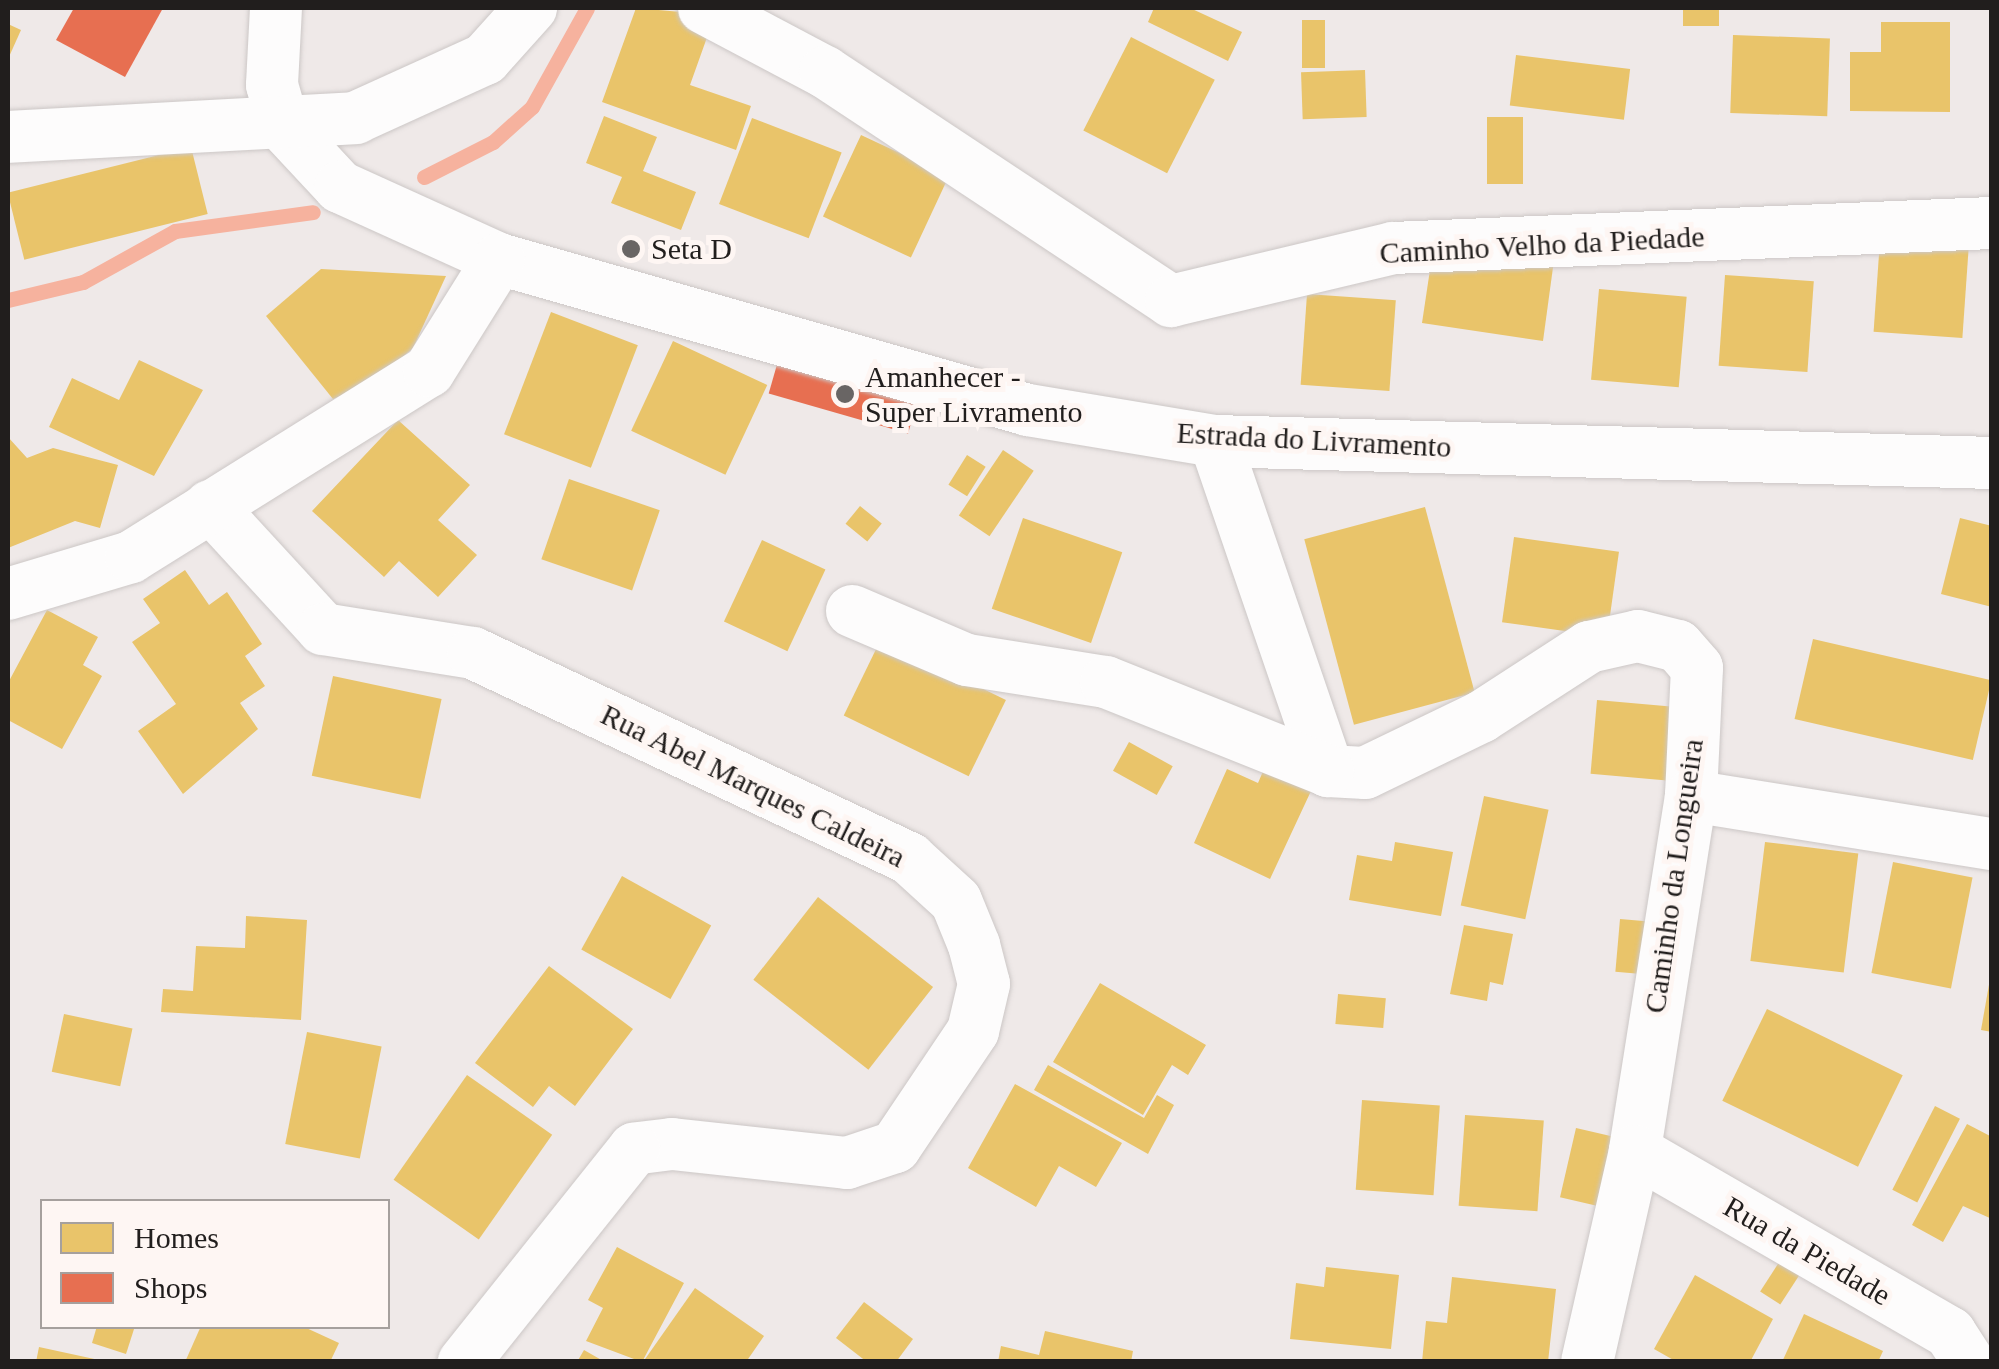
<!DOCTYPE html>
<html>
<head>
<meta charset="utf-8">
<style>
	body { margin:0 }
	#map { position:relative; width:1999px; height:1369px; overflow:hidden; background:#efe9e8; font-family:Georgia,serif }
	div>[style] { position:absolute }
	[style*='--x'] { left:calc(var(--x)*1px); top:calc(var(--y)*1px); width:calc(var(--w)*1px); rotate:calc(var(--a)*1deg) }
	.homes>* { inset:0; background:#e9c46a; transform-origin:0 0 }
	.shops>* { inset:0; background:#e76f51; transform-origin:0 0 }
	.stream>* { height:15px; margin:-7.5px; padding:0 7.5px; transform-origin:7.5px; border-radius:7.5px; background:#f6b29e }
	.roads { filter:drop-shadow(0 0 2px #ccc7c6) drop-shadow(0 0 2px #ccc7c6) }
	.minor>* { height:52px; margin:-26px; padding:0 26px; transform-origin:26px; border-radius:26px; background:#fdfcfc }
	.dots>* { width:28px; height:28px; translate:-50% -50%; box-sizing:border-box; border:5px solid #fef6f3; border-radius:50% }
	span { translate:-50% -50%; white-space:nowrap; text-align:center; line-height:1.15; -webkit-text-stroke:10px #fef6f3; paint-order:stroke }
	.street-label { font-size:30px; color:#211e1d }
	.poi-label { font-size:30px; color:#211e1d }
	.left { translate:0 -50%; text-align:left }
	.frame { position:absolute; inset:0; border:10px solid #211e1d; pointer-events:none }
	.legend { position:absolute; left:40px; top:1199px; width:350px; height:130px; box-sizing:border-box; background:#fef6f3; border:2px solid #a6a09d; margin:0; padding:12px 18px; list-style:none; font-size:30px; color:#211e1d }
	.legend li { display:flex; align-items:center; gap:20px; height:50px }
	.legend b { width:50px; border:2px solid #a6a09d }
</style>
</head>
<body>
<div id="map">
	<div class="homes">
		<div style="clip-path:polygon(636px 8px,715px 15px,690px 85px,751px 106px,736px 150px,602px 102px)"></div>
		<div style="clip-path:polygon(1154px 8px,1190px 8px,1242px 32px,1228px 61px,1148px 22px)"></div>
		<div style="left:1683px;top:8px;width:36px;height:18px"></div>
		<div style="left:1302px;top:20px;width:23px;height:48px"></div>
		<div style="clip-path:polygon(1881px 22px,1950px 22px,1950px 112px,1850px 111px,1850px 52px,1881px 52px)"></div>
		<div style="clip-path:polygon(8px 24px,21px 30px,8px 59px)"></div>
		<div style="left:1733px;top:35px;width:97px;height:78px;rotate:2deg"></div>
		<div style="left:1131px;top:37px;width:94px;height:105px;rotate:27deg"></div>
		<div style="left:1516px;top:55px;width:115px;height:51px;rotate:7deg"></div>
		<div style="left:1365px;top:70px;width:47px;height:64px;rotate:88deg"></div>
		<div style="clip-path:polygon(604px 116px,657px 137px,643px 171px,696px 192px,681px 230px,611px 203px,622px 177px,586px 163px)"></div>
		<div style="left:1487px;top:117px;width:36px;height:67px"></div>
		<div style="left:752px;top:118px;width:96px;height:92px;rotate:21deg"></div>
		<div style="left:861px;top:135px;width:97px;height:90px;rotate:25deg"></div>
		<div style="left:191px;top:147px;width:69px;height:189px;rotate:76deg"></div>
		<div style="left:1880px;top:240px;width:89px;height:92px;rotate:4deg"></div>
		<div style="clip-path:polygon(1554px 260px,1543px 341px,1422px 323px,1431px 263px)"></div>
		<div style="clip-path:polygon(321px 269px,446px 276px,413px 348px,372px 383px,333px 399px,266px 316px)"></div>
		<div style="left:1725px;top:275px;width:89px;height:91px;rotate:4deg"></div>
		<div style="left:1599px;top:289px;width:88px;height:91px;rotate:5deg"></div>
		<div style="left:1307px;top:294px;width:89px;height:91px;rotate:4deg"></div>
		<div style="left:551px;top:312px;width:93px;height:131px;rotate:21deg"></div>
		<div style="left:673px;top:341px;width:104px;height:99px;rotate:25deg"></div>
		<div style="clip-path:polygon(139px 360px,203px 390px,154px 476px,49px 427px,72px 378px,119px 400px)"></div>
		<div style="clip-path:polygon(398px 420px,470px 485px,438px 520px,477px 555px,438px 597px,399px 561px,384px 577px,312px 511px)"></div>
		<div style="clip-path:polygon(8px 437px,27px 458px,53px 448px,118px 465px,100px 528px,75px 521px,8px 548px)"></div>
		<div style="left:1003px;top:450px;width:37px;height:79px;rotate:34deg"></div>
		<div style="left:967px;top:455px;width:22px;height:35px;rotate:32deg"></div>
		<div style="left:569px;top:479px;width:96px;height:85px;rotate:19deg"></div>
		<div style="left:860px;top:506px;width:28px;height:23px;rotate:39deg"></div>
		<div style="left:1425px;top:507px;width:192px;height:125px;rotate:75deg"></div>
		<div style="left:1023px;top:518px;width:105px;height:96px;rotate:19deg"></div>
		<div style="clip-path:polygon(1960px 518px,1992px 526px,1992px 607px,1941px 594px)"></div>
		<div style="left:1514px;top:537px;width:106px;height:86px;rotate:8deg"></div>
		<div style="left:762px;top:540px;width:70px;height:90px;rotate:25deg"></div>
		<div style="clip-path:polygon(185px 570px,209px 605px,227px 592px,262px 644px,245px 656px,265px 686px,240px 703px,258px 729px,183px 794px,138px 731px,176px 704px,132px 642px,160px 623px,143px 599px)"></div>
		<div style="clip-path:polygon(47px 610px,98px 637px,83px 665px,102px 676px,62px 749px,8px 720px,8px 683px)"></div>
		<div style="left:881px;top:639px;width:139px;height:85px;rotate:26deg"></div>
		<div style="left:1813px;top:639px;width:183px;height:82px;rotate:13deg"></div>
		<div style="left:333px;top:676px;width:111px;height:102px;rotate:12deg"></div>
		<div style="left:1597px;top:700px;width:88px;height:74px;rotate:5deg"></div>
		<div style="left:1129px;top:742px;width:50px;height:33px;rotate:29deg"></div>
		<div style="clip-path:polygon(1227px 769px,1258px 783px,1264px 769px,1311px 791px,1270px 879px,1194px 843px)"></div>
		<div style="left:1484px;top:796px;width:66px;height:112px;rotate:12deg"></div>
		<div style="clip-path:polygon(1395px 842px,1453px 852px,1441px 916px,1349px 900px,1357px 855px,1392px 861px)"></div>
		<div style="left:1765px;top:842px;width:94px;height:120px;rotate:7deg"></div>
		<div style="left:1893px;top:862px;width:81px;height:113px;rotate:11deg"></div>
		<div style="left:622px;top:876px;width:102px;height:84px;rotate:29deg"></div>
		<div style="left:818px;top:897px;width:146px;height:105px;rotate:38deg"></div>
		<div style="clip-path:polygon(246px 916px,307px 920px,301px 1020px,161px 1012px,163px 989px,193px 991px,196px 946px,245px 948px)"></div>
		<div style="left:1620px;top:919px;width:38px;height:53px;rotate:5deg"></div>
		<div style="clip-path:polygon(1464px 925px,1513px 934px,1503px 985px,1490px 982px,1487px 1001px,1450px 994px)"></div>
		<div style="clip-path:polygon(549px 966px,633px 1029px,575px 1106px,549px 1086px,533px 1107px,475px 1063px)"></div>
		<div style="clip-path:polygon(1990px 979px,1992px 979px,1992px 1032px,1981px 1030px)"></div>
		<div style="clip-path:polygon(1100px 983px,1206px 1045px,1188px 1075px,1172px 1065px,1143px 1115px,1053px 1062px)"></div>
		<div style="left:1338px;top:994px;width:48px;height:30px;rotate:5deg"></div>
		<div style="left:1767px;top:1009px;width:151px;height:102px;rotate:26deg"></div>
		<div style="left:64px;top:1014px;width:70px;height:59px;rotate:12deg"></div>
		<div style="left:307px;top:1032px;width:76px;height:114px;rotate:11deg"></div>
		<div style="clip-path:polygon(1048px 1065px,1144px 1118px,1157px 1095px,1174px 1105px,1148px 1154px,1034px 1090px)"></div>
		<div style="left:467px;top:1075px;width:104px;height:128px;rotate:35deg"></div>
		<div style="clip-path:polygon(1015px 1084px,1122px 1143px,1096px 1187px,1059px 1166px,1036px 1207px,968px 1168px)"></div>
		<div style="left:1362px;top:1100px;width:78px;height:90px;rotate:4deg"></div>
		<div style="left:1935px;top:1106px;width:28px;height:94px;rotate:27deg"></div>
		<div style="left:1465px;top:1115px;width:79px;height:91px;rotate:4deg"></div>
		<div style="clip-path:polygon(1967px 1124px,1992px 1137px,1992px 1219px,1963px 1206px,1943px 1242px,1912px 1225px)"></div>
		<div style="left:1576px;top:1128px;width:52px;height:71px;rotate:13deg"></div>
		<div style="clip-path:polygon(617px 1247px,684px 1283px,642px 1362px,586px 1341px,603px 1308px,588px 1300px)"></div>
		<div style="left:1789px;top:1247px;width:24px;height:53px;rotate:33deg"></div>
		<div style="clip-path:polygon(1326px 1267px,1399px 1275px,1391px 1349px,1290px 1339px,1296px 1283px,1324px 1287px)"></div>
		<div style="clip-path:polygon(1695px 1275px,1773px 1319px,1750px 1362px,1677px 1362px,1654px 1349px)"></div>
		<div style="clip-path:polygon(1452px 1277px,1556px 1289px,1548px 1362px,1422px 1362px,1426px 1321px,1447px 1323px)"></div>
		<div style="clip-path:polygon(695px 1288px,764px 1336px,746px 1362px,643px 1362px)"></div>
		<div style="clip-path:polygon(864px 1302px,913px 1339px,896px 1362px,867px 1362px,836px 1338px)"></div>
		<div style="clip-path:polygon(1804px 1314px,1883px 1351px,1878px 1362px,1782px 1362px)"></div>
		<div style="clip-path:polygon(97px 1326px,135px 1326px,126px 1354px,92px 1343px)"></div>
		<div style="clip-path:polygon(201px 1326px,302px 1326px,339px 1343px,330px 1362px,185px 1362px)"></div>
		<div style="clip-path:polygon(1045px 1331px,1133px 1351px,1131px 1362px,998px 1362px,1001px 1346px,1039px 1355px)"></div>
		<div style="clip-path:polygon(39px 1347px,99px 1360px,99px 1362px,36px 1362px)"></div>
		<div style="clip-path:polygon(584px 1350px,605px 1362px,577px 1362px)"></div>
	</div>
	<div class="shops">
		<div style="clip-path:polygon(74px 8px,163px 8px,125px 77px,56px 40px)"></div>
		<div style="left:780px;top:354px;width:145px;height:41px;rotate:16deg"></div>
	</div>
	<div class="stream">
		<div style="--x:424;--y:177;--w:77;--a:-26.9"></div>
		<div style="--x:493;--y:142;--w:52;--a:-41.9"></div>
		<div style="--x:532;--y:107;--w:113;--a:-60.9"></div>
		<div style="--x:8;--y:300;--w:77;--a:-13.5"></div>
		<div style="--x:83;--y:282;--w:105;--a:-29"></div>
		<div style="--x:175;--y:231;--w:139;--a:-7.8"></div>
	</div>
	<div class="roads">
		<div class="minor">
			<div style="--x:276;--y:8;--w:77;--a:93"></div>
			<div style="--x:272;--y:85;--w:44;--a:74.1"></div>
			<div style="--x:284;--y:127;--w:82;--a:47"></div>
			<div style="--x:340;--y:187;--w:175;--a:24.4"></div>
			<div style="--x:499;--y:259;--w:550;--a:15.93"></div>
			<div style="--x:1028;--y:410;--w:190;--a:9.4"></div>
			<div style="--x:1215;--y:441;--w:777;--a:1.62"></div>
			<div style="--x:704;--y:8;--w:137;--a:27.9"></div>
			<div style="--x:825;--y:72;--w:415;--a:33.5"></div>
			<div style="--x:1171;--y:301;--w:228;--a:-13.4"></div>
			<div style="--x:1393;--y:248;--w:600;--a:-2.39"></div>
			<div style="--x:8;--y:137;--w:348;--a:-3.1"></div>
			<div style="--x:355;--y:118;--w:143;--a:-24.4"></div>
			<div style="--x:485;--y:59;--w:69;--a:-48"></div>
			<div style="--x:1215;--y:441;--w:349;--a:71.1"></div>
			<div style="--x:1328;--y:771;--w:37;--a:3"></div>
			<div style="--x:1365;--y:773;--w:129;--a:-25.8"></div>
			<div style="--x:1481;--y:717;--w:129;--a:-32.9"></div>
			<div style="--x:1589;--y:647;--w:50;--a:-12.7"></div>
			<div style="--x:1638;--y:636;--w:41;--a:14"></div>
			<div style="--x:1678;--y:646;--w:29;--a:49"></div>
			<div style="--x:1697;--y:668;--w:128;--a:92.7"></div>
			<div style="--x:1691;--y:796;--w:359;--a:99"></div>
			<div style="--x:1635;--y:1151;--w:216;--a:102.8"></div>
			<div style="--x:210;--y:506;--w:167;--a:47.4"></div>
			<div style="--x:323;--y:629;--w:152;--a:9.1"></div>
			<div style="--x:473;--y:653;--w:483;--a:25.2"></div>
			<div style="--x:910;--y:859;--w:62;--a:42.4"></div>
			<div style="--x:956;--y:901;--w:48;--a:67.8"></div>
			<div style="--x:974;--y:945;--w:40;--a:75.6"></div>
			<div style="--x:984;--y:984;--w:48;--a:103.2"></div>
			<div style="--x:973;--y:1031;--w:140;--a:123.9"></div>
			<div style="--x:895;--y:1147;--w:51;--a:161.6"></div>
			<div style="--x:847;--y:1163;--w:176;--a:-173.8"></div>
			<div style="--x:672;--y:1144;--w:38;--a:173"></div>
			<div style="--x:634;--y:1149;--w:273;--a:128.6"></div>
			<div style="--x:8;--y:594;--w:128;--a:-16.7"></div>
			<div style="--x:131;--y:557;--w:351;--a:-32"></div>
			<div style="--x:429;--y:371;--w:132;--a:-58"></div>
			<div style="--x:852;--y:611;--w:125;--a:23.1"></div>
			<div style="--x:967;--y:660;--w:141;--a:9"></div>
			<div style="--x:1106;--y:682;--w:239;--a:21.8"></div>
			<div style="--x:1691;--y:796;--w:305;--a:9.1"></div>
			<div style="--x:1635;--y:1151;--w:364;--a:30"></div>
			<div style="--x:1950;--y:1333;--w:35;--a:57"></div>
		</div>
	</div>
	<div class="dots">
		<div style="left:631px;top:249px;background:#696564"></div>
		<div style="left:845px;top:394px;background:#696564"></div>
	</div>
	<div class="street-label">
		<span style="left:1542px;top:245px;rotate:-3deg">Caminho Velho da Piedade</span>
		<span style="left:1314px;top:440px;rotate:3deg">Estrada do Livramento</span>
		<span style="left:753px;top:786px;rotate:26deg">Rua Abel Marques Caldeira</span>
		<span style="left:1674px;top:876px;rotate:-82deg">Caminho da Longueira</span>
		<span style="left:1807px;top:1251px;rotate:30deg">Rua da Piedade</span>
	</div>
	<div class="poi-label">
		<span class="left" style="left:651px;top:249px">Seta D</span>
		<span class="left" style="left:865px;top:394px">Amanhecer -<br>Super Livramento</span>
	</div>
	<div class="frame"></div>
	<ul class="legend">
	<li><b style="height:28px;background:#e9c46a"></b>Homes</li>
	<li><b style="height:28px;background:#e76f51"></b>Shops</li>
	</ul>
</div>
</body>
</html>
